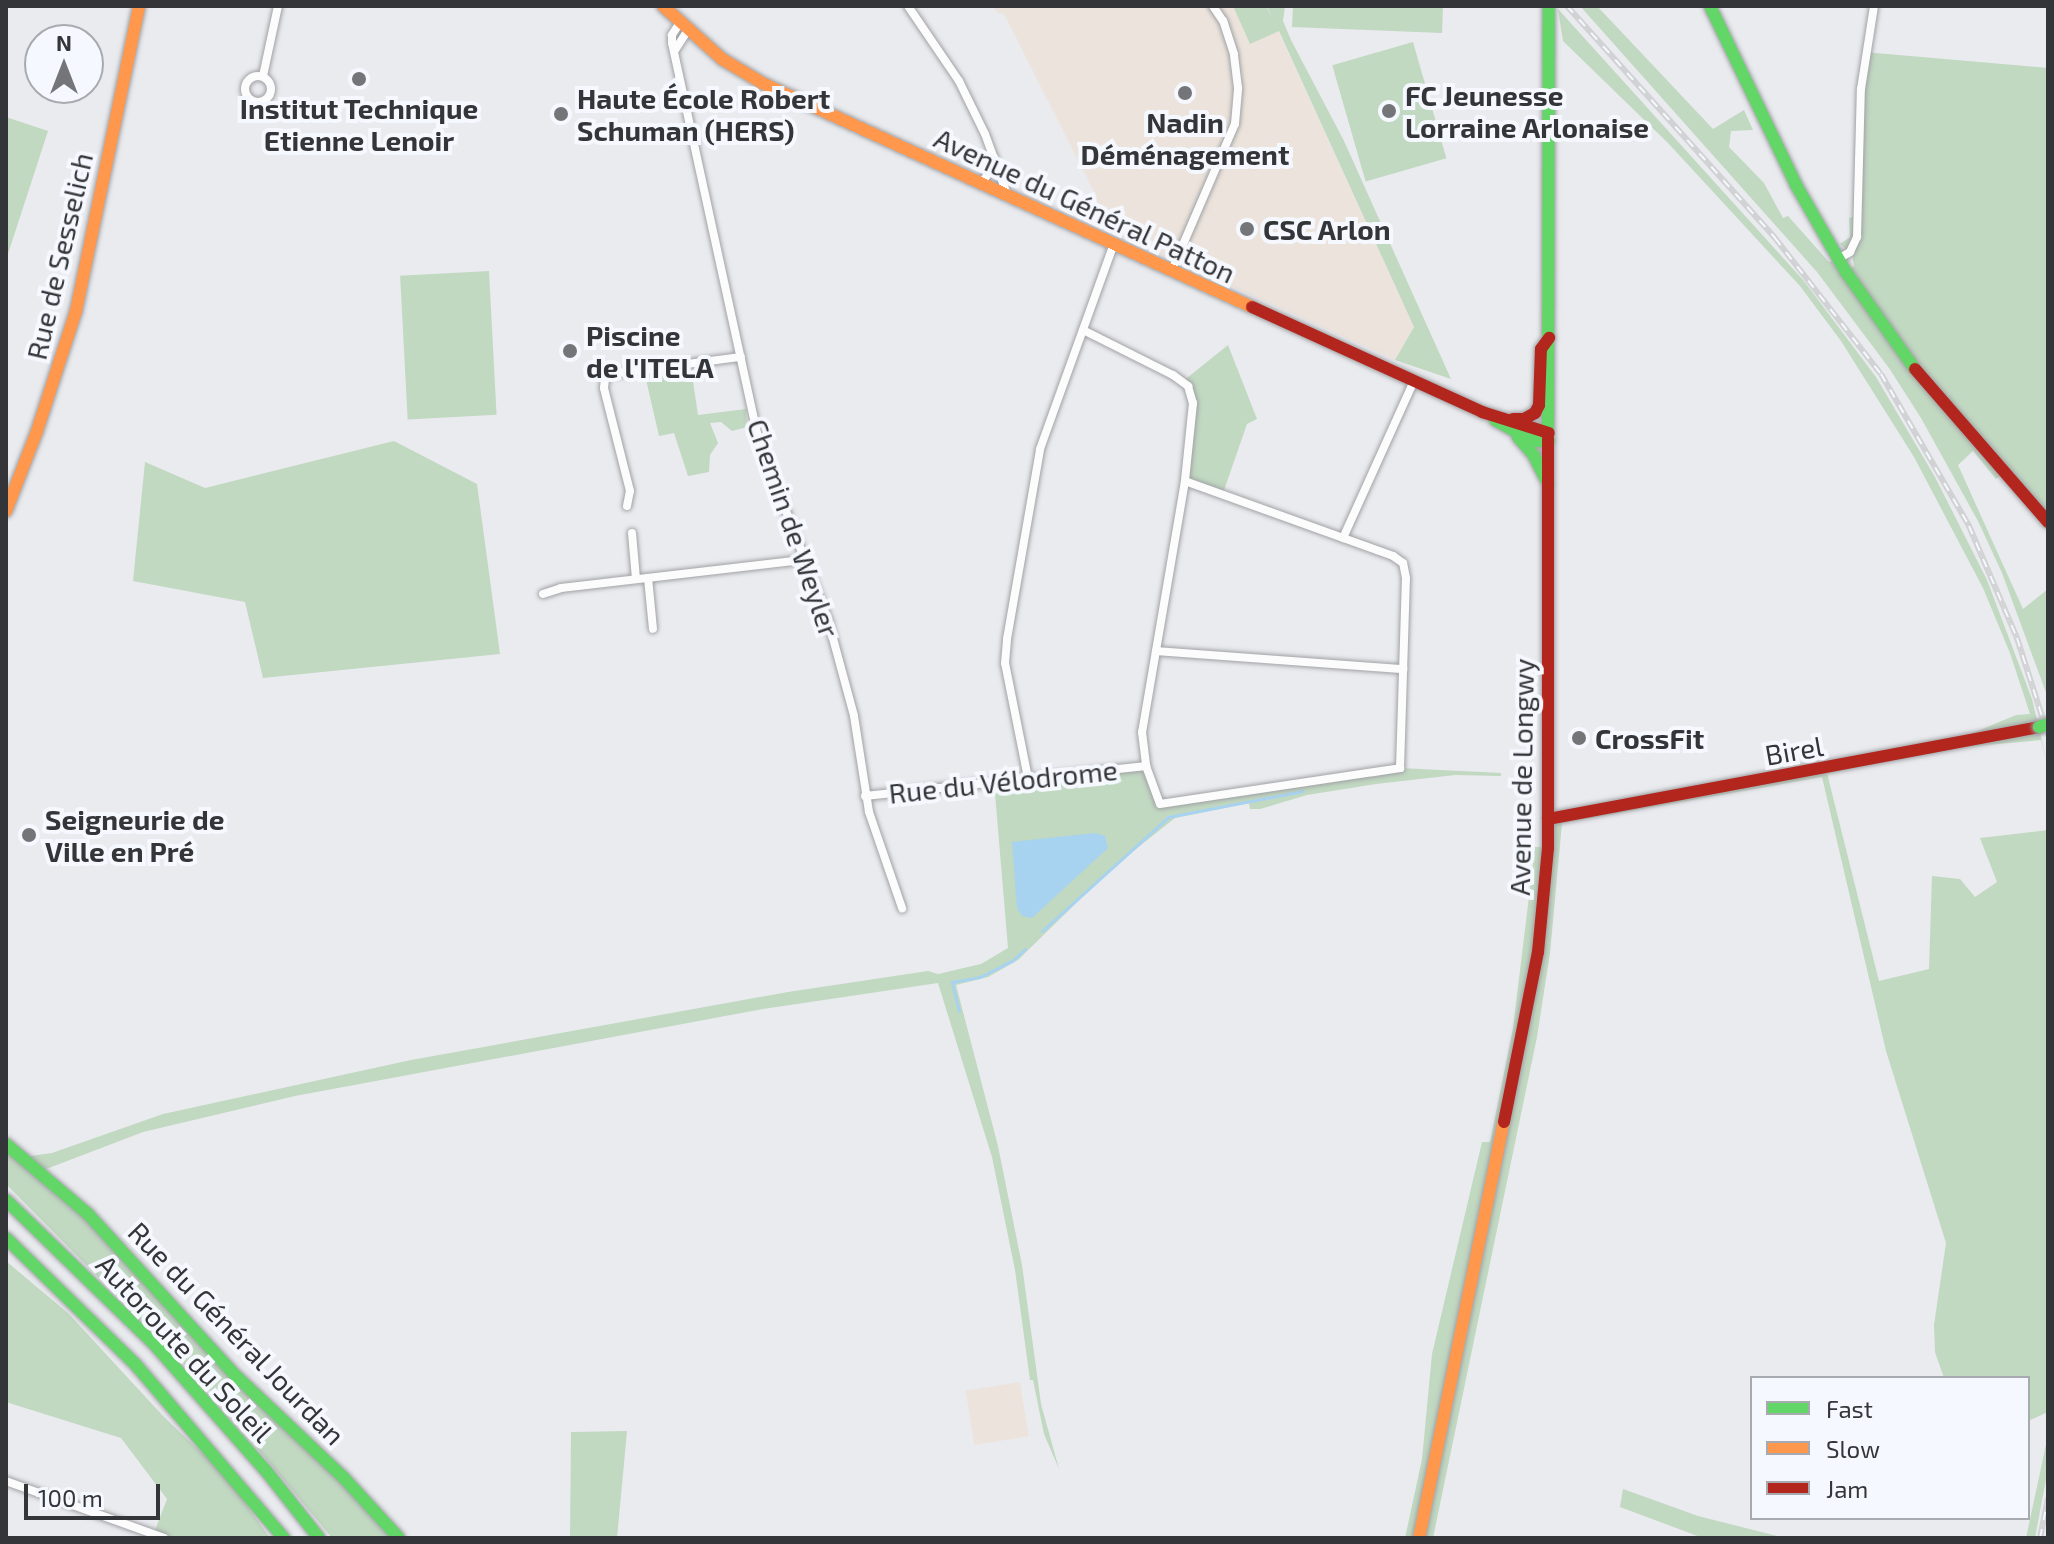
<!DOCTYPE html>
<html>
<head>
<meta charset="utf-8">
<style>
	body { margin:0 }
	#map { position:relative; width:2054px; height:1544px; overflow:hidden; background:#eaebef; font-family:"Exo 2",sans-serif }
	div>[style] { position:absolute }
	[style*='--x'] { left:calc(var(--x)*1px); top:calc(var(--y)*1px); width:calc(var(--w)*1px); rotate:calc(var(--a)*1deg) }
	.industrial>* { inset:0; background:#ece4dc; transform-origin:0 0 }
	.green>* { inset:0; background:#c1d8c1; transform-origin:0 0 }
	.water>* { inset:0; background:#a8d3f0 }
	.stream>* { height:3px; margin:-1.5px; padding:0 1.5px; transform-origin:1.5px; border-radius:1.5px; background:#a8d3f0 }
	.roads { filter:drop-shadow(0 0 2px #a1a2a5) drop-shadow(0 0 2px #a1a2a5) }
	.street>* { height:8px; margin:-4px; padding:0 4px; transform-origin:4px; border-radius:4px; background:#fcfcfd }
	.street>.ring { margin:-4px; padding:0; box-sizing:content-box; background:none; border:8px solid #fcfcfd; border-radius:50% }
	.fast>* { height:12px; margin:-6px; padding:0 6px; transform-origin:6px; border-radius:6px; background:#63d668 }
	.slow>* { height:12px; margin:-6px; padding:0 6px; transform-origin:6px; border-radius:6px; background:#ff974d }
	.jam>* { height:12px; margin:-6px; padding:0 6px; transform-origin:6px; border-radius:6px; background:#b3261e }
	.rail>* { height:6px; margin-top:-3px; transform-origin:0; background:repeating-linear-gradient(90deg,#f5f8fe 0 9px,#d1d2d3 0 18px); box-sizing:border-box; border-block:2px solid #d1d2d3 }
	.bridges { filter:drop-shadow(0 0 2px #a1a2a5) drop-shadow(0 0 2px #a1a2a5) }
	.fast-bridge>* { height:12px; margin:-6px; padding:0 6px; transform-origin:6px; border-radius:6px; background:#63d668 }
	.dots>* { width:22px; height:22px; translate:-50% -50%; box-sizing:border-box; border:4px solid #f5f8fe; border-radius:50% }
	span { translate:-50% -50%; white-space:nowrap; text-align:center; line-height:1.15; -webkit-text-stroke:8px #f5f8fe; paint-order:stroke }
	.poi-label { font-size:28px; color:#333538; font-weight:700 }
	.left { translate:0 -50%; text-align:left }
	.street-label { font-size:28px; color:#333538 }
	.frame { position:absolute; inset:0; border:8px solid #333538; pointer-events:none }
	.legend { position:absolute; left:1750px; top:1376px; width:280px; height:144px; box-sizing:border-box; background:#f5f8fe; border:2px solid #a7aaaf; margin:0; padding:10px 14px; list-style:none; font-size:24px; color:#333538 }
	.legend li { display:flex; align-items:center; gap:16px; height:40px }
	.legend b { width:40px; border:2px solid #a7aaaf }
	.north { position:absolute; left:24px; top:24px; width:80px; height:80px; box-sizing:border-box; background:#f5f8fe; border:2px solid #a7aaaf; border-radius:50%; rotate:0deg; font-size:22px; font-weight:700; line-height:32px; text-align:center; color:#333538 }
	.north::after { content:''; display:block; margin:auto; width:28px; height:36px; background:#737578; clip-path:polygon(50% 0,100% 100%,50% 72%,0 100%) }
	.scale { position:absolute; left:24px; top:1484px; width:136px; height:36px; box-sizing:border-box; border:4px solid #333538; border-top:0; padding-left:10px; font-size:24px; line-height:28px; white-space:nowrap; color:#333538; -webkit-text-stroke:6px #f5f8fe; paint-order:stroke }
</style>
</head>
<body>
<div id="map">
	<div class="industrial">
		<div style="clip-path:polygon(993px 6px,1267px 6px,1414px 327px,1395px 360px,1094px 224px,1097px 198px,1004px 14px,997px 13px)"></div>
		<div style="left:1020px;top:1382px;width:55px;height:55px;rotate:81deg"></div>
	</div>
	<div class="green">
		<div style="clip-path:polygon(1233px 6px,1266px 6px,1272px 18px,1267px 6px,1285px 6px,1283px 21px,1291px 40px,1344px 141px,1451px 379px,1395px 360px,1414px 327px,1279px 31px,1250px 44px)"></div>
		<div style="clip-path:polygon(1293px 6px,1443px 6px,1442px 33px,1292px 27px)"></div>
		<div style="clip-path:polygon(1580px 6px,1597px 6px,1713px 129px,1744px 110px,1753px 130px,1731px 131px,1729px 147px,1764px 183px,1783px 218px,1788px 216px,1829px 262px,1838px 259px,1846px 271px,1854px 266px,1852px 255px,1840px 244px,1850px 237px,1849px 218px,1853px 217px,1857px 89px,1864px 52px,2048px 68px,2048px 522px,2004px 473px,1996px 479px,1973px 451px,1958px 465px,2023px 609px,2048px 589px,2048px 698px,2002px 573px,1978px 521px,1921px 418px,1889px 368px,1817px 272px)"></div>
		<div style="clip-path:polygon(1558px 9px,1804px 281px,1876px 377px,1935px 477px,1987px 580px,2032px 699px,2048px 767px,2041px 740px,1964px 747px,1827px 773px,1879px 981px,1929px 969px,1932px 876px,1960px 879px,1975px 897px,1997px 882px,1980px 838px,2048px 830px,2048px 1412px,2028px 1421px,2028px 1378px,1944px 1378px,1935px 1352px,1934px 1325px,1946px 1243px,1886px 1051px,1822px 777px,1562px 823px,1550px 953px,1537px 1037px,1433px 1538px,1405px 1538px,1422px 1459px,1432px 1354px,1482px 1142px,1490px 1142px,1513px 1028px,1535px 847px,1548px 847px,1548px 819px,1622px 806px,1625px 798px,1961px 738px,2016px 715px,2030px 714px,2010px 653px,1983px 588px,1914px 457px,1841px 341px,1800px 286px,1668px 143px,1563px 41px)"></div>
		<div style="left:1413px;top:42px;width:121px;height:84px;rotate:74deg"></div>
		<div style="clip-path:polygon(6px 117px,48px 131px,6px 260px)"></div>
		<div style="left:489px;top:271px;width:144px;height:89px;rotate:87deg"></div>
		<div style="clip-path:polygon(1228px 345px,1257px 419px,1247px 424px,1222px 496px,1185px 481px,1193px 403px,1182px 382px)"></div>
		<div style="clip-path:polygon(691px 368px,698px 415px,746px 409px,747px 427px,732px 431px,721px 422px,710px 423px,718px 443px,710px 455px,709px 472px,688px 476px,674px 433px,659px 436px,645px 375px)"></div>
		<div style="clip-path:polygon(394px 441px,477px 484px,500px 654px,263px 678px,245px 602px,133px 581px,145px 462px,205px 488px)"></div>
		<div style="clip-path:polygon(1146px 766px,1160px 804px,1400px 768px,1501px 773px,1501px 776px,1455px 775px,1376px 784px,1307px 795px,1260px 809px,1250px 809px,1249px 803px,1175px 818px,1112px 868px,1018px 960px,988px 977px,956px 985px,998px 1146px,1022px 1265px,1041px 1404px,1059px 1469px,1044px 1434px,1033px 1380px,1030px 1380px,1015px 1270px,992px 1157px,938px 983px,763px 1009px,295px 1096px,143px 1132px,41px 1171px,399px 1538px,332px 1538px,204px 1384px,6px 1184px,6px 1137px,30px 1156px,52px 1153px,163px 1114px,411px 1060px,788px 992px,928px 971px,938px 974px,981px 964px,1008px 948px,994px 782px)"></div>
		<div style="clip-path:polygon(6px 1261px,69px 1314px,164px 1417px,225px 1475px,270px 1538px,163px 1538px,154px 1533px,167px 1499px,121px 1438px,6px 1402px)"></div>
		<div style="clip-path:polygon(627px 1431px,617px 1538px,570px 1538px,571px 1432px)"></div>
		<div style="clip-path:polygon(2048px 1435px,2048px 1469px,2035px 1538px,2026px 1538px)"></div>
		<div style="clip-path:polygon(1623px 1489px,1698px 1516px,1785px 1538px,1703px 1538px,1620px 1507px)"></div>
	</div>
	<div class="water">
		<div style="clip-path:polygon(1095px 833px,1105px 836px,1108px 848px,1032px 918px,1022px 916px,1017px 908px,1012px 842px)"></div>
	</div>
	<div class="stream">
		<div style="--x:1042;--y:931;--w:170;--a:-42.1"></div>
		<div style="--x:1168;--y:817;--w:137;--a:-10.9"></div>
		<div style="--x:959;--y:1011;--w:30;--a:-104"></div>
		<div style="--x:952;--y:982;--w:28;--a:-10"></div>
		<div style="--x:980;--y:977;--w:36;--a:-27"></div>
		<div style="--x:1012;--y:961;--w:18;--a:-43"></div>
	</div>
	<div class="roads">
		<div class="street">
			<div style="--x:908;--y:6;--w:91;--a:55.8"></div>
			<div style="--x:959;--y:81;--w:59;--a:63.9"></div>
			<div style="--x:985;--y:134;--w:64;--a:69.9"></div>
			<div style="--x:681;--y:21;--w:17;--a:123"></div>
			<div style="--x:672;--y:35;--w:8;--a:90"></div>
			<div style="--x:672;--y:43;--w:407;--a:77.7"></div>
			<div style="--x:759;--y:441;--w:192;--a:68.9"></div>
			<div style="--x:828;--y:620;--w:99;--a:74.8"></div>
			<div style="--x:854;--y:716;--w:97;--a:81.1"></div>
			<div style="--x:869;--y:812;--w:102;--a:71"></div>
			<div style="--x:675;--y:50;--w:24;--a:-57"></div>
			<div class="ring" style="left:245px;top:76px;width:18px;height:18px"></div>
			<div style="--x:263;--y:76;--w:72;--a:-77.9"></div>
			<div style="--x:982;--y:183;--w:17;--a:-57"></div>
			<div style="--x:991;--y:169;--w:12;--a:-76"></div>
			<div style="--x:1838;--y:259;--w:14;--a:-30"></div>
			<div style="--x:1850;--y:252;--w:17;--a:-65"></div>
			<div style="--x:1857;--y:237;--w:148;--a:-88.5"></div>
			<div style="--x:1861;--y:89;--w:84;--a:-81.1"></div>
			<div style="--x:1172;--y:270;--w:159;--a:-66.7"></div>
			<div style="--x:1235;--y:124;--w:36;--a:-85"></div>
			<div style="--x:1238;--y:88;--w:34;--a:-97"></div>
			<div style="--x:1234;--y:54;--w:35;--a:-108"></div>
			<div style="--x:1223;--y:21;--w:18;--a:-124"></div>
			<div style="--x:1083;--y:330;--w:101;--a:26.6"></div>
			<div style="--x:1173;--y:375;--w:19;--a:36"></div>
			<div style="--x:1188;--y:386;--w:18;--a:74"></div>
			<div style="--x:1193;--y:403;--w:78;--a:95.9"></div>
			<div style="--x:1185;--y:481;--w:255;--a:99.7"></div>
			<div style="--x:1142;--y:732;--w:34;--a:83"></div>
			<div style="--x:627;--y:506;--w:15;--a:-79"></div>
			<div style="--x:630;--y:491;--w:106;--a:-104.2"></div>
			<div style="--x:604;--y:388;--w:9;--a:-84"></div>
			<div style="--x:605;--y:379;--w:8;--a:-40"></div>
			<div style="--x:611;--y:374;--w:131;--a:-7.5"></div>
			<div style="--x:632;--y:533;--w:46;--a:85"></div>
			<div style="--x:1343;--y:538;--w:172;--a:-65.7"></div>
			<div style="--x:648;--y:578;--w:51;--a:84.4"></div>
			<div style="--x:543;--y:594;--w:19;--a:-18"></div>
			<div style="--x:561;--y:588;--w:245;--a:-6.6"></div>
			<div style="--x:1156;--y:651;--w:248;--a:4.2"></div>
			<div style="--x:1028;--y:778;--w:117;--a:-101.3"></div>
			<div style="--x:1005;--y:663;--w:24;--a:-85"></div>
			<div style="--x:1007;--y:639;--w:193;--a:-80.1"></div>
			<div style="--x:1040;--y:449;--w:218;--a:-70.2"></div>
			<div style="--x:865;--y:796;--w:283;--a:-6.1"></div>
			<div style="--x:1146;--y:766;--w:40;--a:69.8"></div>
			<div style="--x:1160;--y:804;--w:243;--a:-8.5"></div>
			<div style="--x:1400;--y:768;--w:190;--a:-88.2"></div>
			<div style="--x:1406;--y:578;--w:15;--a:-101"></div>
			<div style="--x:1403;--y:563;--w:12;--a:-145"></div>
			<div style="--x:1393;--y:556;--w:221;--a:-160.2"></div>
			<div style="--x:6;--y:1481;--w:168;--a:19.8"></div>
		</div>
		<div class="fast">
			<div style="--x:1710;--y:6;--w:199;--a:64.3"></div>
			<div style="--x:1796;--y:185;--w:100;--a:60.1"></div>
			<div style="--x:1846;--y:272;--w:119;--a:54.6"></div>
			<div style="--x:1495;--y:420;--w:43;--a:28.9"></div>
			<div style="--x:1533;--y:441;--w:16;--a:0"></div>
			<div style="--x:1518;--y:437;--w:23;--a:49"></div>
			<div style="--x:1533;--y:454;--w:34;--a:63"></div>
			<div style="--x:1548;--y:438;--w:432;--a:-89.9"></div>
			<div style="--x:6;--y:1144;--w:108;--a:40.5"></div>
			<div style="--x:88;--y:1214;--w:215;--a:47.6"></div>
			<div style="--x:233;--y:1373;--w:153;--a:43.4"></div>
			<div style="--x:344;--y:1478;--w:81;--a:47.5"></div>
			<div style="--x:6;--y:1200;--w:208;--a:44.2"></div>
			<div style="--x:155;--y:1345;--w:169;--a:48.6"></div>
			<div style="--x:267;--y:1472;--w:84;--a:51.8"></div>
			<div style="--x:6;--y:1238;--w:182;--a:44.3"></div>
			<div style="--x:136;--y:1365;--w:228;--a:49.5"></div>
		</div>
		<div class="slow">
			<div style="--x:663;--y:6;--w:79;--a:41.9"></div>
			<div style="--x:722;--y:59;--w:49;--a:30.8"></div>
			<div style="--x:764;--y:84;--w:537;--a:24.56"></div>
			<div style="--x:6;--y:511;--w:86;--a:-68.8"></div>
			<div style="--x:37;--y:431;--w:126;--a:-72"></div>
			<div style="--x:76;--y:311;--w:311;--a:-78.3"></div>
			<div style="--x:1419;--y:1538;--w:425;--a:-78.5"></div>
		</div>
		<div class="jam">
			<div style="--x:1252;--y:307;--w:253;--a:24.5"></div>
			<div style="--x:1482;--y:412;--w:70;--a:17.4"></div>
			<div style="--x:1915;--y:369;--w:203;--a:49"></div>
			<div style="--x:1513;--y:419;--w:11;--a:0"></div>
			<div style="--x:1524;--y:419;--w:13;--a:-29"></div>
			<div style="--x:1535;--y:413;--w:9;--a:-63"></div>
			<div style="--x:1539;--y:405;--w:56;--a:-88"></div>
			<div style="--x:1541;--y:349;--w:14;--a:-54"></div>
			<div style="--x:1548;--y:819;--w:500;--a:-10.6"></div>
			<div style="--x:1504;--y:1122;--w:173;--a:-78.7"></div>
			<div style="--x:1538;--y:952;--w:104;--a:-84.5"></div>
			<div style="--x:1548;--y:848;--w:410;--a:-90"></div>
		</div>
	</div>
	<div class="rail">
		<div style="--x:1567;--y:6;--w:312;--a:48.1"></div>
		<div style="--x:1775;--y:238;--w:172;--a:52.1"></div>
		<div style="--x:1881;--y:374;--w:176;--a:59.9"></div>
		<div style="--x:1969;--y:526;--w:122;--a:66.8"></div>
		<div style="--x:2017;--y:638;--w:102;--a:72.3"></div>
		<div style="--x:2040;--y:1538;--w:41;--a:-78.7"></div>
	</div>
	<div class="bridges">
		<div class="fast-bridge">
			<div style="--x:2039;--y:727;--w:9;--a:-18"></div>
		</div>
	</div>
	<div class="dots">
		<div style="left:359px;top:79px;background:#737578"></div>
		<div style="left:1185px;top:93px;background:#737578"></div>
		<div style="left:1389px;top:111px;background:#737578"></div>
		<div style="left:561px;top:114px;background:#737578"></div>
		<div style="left:1247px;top:229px;background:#737578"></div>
		<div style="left:570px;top:351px;background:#737578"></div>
		<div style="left:1579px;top:738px;background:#737578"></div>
		<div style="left:29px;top:835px;background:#737578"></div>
	</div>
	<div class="poi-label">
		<span class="left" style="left:1405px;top:111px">FC Jeunesse<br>Lorraine Arlonaise</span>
		<span class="left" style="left:577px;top:114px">Haute École Robert<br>Schuman (HERS)</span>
		<span style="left:359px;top:124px">Institut Technique<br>Etienne Lenoir</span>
		<span style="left:1185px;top:138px">Nadin<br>Déménagement</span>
		<span class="left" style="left:1263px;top:229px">CSC Arlon</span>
		<span class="left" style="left:586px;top:351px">Piscine<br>de l'ITELA</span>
		<span class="left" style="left:1595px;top:738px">CrossFit</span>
		<span class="left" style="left:45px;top:835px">Seigneurie de<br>Ville en Pré</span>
	</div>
	<div class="street-label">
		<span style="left:1085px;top:205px;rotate:25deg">Avenue du Général Patton</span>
		<span style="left:59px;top:256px;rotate:-77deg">Rue de Sesselich</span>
		<span style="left:794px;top:528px;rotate:71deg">Chemin de Weyler</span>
		<span style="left:1794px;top:750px;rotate:-10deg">Birel</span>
		<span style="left:1521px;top:777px;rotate:-89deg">Avenue de Longwy</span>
		<span style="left:1003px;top:781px;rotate:-6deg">Rue du Vélodrome</span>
		<span style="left:237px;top:1333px;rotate:46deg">Rue du Général Jourdan</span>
		<span style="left:185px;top:1348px;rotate:47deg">Autoroute du Soleil</span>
	</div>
	<div class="frame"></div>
	<ul class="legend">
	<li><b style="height:10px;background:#63d668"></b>Fast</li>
	<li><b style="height:10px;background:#ff974d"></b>Slow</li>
	<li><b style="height:10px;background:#b3261e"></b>Jam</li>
	</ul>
	<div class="north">N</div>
	<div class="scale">100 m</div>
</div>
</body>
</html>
